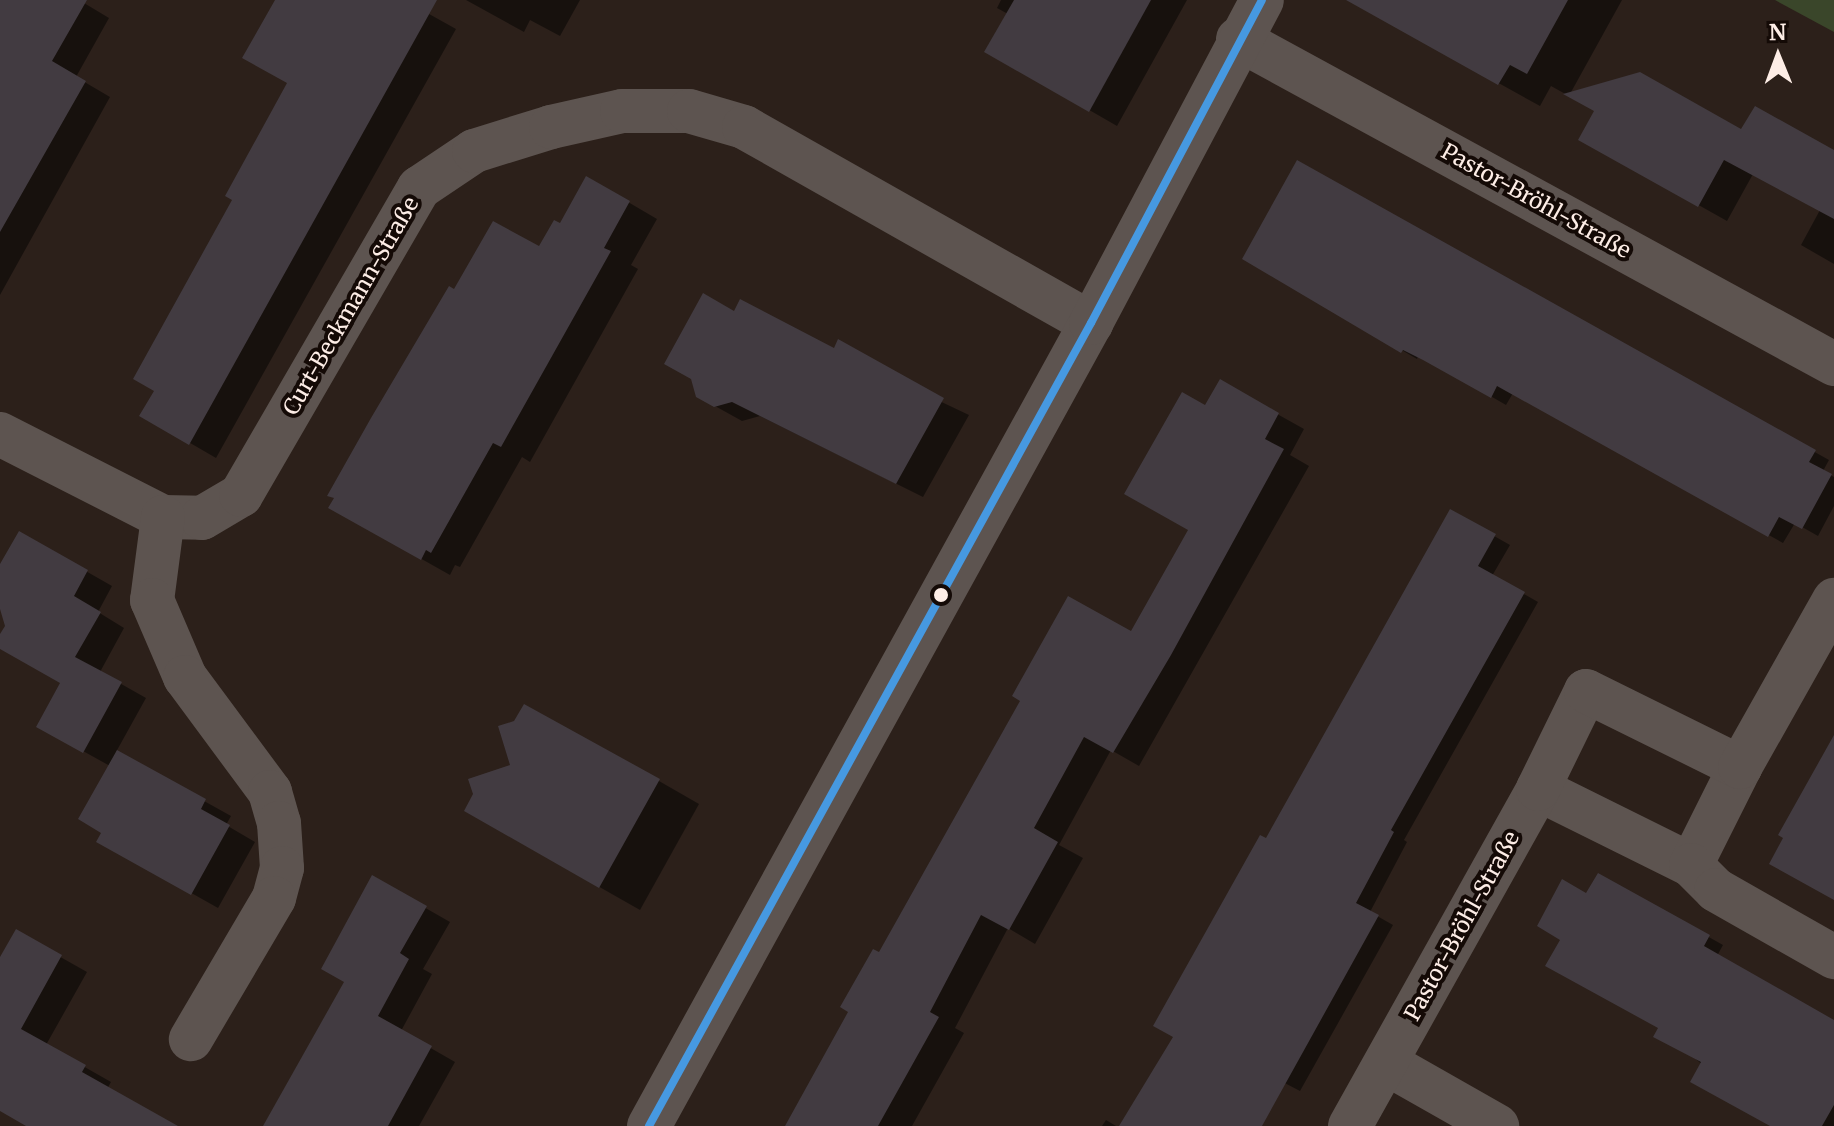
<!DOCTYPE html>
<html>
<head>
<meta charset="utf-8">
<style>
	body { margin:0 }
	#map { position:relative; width:1834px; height:1126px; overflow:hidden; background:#2c201a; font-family:Merriweather,serif }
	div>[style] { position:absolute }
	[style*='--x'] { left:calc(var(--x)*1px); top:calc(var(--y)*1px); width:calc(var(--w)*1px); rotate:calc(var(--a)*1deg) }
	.green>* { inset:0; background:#3a462a }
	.shadow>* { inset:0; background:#0007 }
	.building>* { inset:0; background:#423b41 }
	.minor>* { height:44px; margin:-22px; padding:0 22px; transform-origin:22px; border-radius:22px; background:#5d5450 }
	.bus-1>* { height:8px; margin:-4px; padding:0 4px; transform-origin:4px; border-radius:4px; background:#4699e1 }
	.dots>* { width:22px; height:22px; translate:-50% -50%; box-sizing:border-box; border:4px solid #140a06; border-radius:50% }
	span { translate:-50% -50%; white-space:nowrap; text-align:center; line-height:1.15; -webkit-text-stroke:8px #140a06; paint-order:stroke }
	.street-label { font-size:22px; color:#fdede6 }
	.north { position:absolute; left:1738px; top:16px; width:80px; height:80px; -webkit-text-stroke:6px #140a06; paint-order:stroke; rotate:359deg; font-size:22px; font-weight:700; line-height:32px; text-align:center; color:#fdede6 }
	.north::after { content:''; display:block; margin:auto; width:28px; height:36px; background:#fdede6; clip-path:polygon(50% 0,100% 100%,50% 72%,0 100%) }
</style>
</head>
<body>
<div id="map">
	<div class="green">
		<div style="clip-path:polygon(1775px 0,1834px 0,1834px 32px)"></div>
	</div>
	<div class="shadow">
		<div style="clip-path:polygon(14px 0,79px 0,109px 18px,76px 77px,110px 97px,0 295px,0 23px)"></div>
		<div style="clip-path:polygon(277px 0,404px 0,456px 29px,216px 458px,142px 415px,157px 391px,235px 200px,290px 83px)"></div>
		<div style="clip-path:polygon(466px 0,580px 0,560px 36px,530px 20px,524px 32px)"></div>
		<div style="clip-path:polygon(1001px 0,1187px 0,1117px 126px,987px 51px,1008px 14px,997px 8px)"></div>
		<div style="clip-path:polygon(1408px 0,1622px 0,1570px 94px,1742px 132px,1834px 157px,1834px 264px,1801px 245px,1820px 210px,1753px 174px,1727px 221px,1581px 139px,1596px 111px,1551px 86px,1540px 106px,1448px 55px)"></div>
		<div style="clip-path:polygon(1298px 163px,1829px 460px,1823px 471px,1834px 477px,1834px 506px,1818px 536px,1795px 523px,1783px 543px,1513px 393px,1506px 405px,1440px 367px,1418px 356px,1417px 359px,1244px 258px)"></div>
		<div style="clip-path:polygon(587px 178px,657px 219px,631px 265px,638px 269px,530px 462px,522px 457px,460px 567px,455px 565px,450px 575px,331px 508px,455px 291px,539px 248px,561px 225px)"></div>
		<div style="clip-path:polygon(735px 313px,834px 351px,969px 415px,923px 497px,760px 416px,742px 421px,697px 396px)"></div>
		<div style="clip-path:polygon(1220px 382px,1304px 429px,1290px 455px,1309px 466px,1139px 766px,1111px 750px,1059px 845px,1083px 858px,1035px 944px,1008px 928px,955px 1028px,964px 1033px,912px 1126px,789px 1126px,880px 955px,1132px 633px,1191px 530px,1206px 408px)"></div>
		<div style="clip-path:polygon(1450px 511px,1510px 545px,1492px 576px,1538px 602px,1404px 840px,1407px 842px,1370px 912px,1393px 925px,1300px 1091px,1277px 1079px,1251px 1126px,1122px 1126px,1176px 1037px,1266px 841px)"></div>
		<div style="clip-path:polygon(19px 533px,112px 586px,98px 612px,124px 628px,100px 672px,146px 698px,116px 752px,231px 816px,226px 825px,255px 842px,218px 908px,99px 841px,103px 832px,110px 766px,38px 726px,63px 683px,0 647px,0 638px,13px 615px,0 607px,0 568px)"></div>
		<div style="clip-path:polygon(513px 766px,659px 781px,699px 804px,640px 910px,466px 811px)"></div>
		<div style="clip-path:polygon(1598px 875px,1723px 945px,1717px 956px,1834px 1022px,1834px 1126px,1773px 1126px,1660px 1028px,1587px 895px)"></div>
		<div style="clip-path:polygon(373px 878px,450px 922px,423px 969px,432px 974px,401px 1031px,455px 1062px,419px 1126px,322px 1126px,346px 982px)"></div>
		<div style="clip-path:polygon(16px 932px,87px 972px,46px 1045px,111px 1082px,107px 1089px,173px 1126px,29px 1126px,0 1110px,0 961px)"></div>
		<div style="clip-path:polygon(1106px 1120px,1116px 1126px,1102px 1126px)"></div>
	</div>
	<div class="building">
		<div style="clip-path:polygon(0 0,87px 0,52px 61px,86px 81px,0 232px)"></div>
		<div style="clip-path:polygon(275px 0,437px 0,189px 445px,139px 416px,154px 391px,133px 379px,232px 200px,225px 196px,287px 83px,242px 58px)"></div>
		<div style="clip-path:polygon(1014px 0,1151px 0,1089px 112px,984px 52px)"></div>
		<div style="clip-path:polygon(1346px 0,1568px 0,1527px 74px,1510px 65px,1498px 85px)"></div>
		<div style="clip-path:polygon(1640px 72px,1741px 129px,1755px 106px,1834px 150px,1834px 219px,1724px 160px,1698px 207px,1578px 140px,1594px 111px,1563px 94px)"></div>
		<div style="clip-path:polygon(1297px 160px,1816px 450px,1809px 462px,1832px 474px,1802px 529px,1779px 517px,1768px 537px,1497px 386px,1491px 398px,1423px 360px,1403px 350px,1401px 353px,1242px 259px)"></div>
		<div style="clip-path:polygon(586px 176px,630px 201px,604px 248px,611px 251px,501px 447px,493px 443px,431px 553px,426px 550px,421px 560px,328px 508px,334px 498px,327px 496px,371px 418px,449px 286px,454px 289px,493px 221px,539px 246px,554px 220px,560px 223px)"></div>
		<div style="clip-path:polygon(703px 293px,734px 311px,740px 299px,834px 348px,838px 339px,944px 398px,896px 484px,732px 402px,714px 407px,696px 397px,691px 379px,664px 364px)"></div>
		<div style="clip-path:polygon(1220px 379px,1279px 413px,1265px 439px,1284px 449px,1171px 655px,1113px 753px,1084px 737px,1034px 828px,1058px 842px,1009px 930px,981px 915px,930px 1012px,939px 1017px,878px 1126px,785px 1126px,848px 1012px,840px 1007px,873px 949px,879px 952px,1020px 701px,1012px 696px,1068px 596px,1131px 631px,1188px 530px,1124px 494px,1182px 392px,1205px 405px)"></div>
		<div style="clip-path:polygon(1450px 509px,1496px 534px,1478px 566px,1525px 592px,1391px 830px,1394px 832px,1356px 903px,1379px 915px,1262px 1126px,1119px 1126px,1173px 1037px,1153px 1026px,1260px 835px,1266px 838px)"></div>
		<div style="clip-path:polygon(19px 531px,88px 570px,74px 596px,101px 612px,75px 657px,122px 682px,83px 753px,36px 727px,60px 683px,0 649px,0 634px,5px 626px,0 609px,0 564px)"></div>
		<div style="clip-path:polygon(524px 704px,660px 779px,599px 888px,464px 811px,473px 794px,468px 779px,510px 765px,498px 726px,514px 721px)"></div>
		<div style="clip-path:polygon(1834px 735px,1834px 900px,1769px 864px,1783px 838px,1778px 835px)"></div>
		<div style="clip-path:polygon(117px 750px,206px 799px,201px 809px,230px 825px,191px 895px,96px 842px,101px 833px,78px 819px)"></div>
		<div style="clip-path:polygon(1598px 873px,1710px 935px,1704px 946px,1834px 1020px,1834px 1105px,1822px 1126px,1770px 1126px,1690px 1082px,1701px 1062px,1653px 1037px,1658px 1028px,1545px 966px,1560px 940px,1537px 926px,1562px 879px,1586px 893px)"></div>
		<div style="clip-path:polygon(372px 875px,427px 906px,400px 953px,409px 959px,378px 1016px,432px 1046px,388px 1126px,263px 1126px,344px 982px,321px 969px)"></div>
		<div style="clip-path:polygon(16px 929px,62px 955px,21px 1029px,86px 1065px,82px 1072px,178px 1126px,26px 1126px,0 1111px,0 957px)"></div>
	</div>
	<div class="minor">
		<div style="--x:1238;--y:39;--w:679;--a:28.6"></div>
		<div style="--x:0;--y:434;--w:183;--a:27"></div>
		<div style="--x:163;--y:517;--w:39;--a:1"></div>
		<div style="--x:202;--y:518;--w:45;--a:-30.5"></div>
		<div style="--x:241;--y:495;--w:355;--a:-59.9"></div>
		<div style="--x:419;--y:188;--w:66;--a:-33.9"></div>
		<div style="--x:474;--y:151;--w:81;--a:-17.3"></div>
		<div style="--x:551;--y:127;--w:73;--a:-12.7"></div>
		<div style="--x:622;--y:111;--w:67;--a:0"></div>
		<div style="--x:689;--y:111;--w:57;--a:16.2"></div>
		<div style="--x:744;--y:127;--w:399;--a:29.5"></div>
		<div style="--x:163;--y:517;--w:84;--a:97.5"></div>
		<div style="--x:152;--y:600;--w:84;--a:66.8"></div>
		<div style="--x:185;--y:677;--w:143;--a:53.5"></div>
		<div style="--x:270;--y:792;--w:32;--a:74"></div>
		<div style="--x:279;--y:823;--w:45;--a:86.2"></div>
		<div style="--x:282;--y:868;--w:31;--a:105"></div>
		<div style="--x:274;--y:898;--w:164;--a:120.5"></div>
		<div style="--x:1538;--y:789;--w:171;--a:26.4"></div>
		<div style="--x:1691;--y:865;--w:110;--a:-63.4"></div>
		<div style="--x:1691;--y:865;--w:35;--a:45"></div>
		<div style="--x:1716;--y:890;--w:136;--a:29.6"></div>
		<div style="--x:1386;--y:1063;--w:128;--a:29.6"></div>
		<div style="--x:649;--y:1126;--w:917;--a:-61.17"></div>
		<div style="--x:1091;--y:323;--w:365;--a:-62.1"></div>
		<div style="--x:1350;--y:1126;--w:386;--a:-60.8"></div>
		<div style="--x:1538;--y:789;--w:109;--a:-63.9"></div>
		<div style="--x:1586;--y:691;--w:172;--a:26.3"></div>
		<div style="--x:1740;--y:767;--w:192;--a:-60.6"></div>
	</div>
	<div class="bus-1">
		<div style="--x:649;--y:1126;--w:917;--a:-61.17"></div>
		<div style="--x:1091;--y:323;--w:365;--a:-62.1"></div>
	</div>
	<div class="dots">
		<div style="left:941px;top:595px;background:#fdede6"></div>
	</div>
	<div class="street-label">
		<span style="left:1536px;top:201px;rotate:29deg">Pastor-Bröhl-Straße</span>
		<span style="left:351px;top:306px;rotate:-60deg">Curt-Beckmann-Straße</span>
		<span style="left:1462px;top:926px;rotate:-61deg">Pastor-Bröhl-Straße</span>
	</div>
	<div class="north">N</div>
</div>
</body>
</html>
